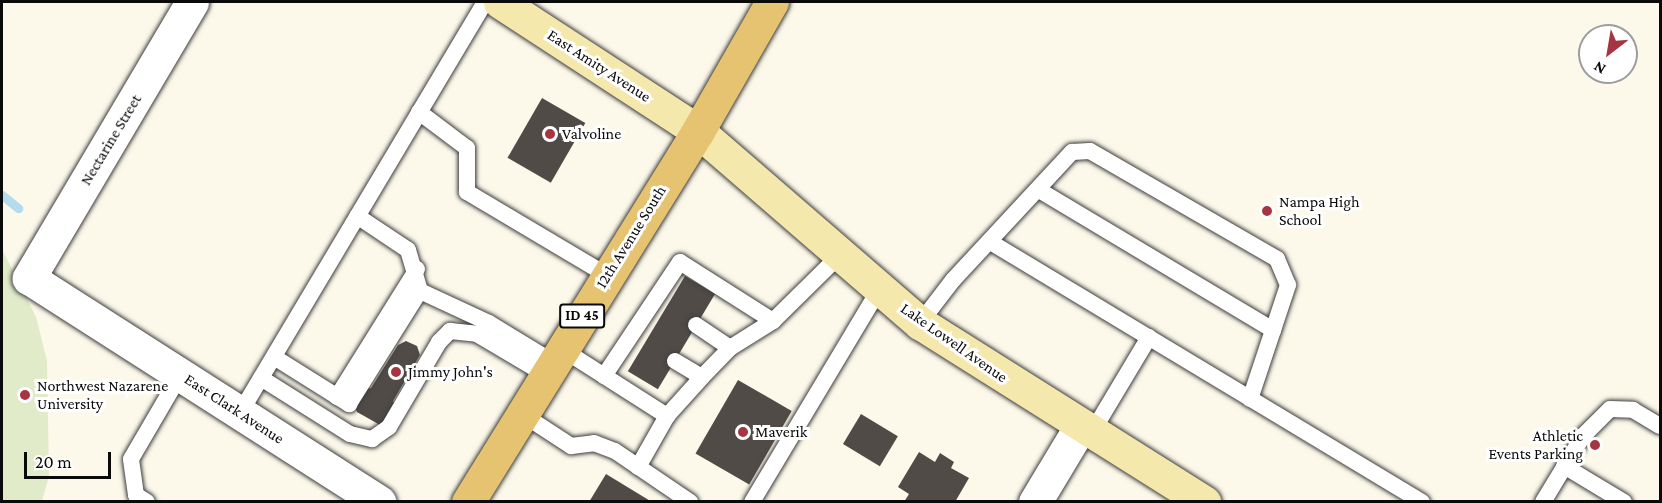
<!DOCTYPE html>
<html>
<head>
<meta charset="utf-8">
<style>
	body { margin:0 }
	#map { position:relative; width:1662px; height:503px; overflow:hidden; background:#fcf8ea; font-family:"Crimson Pro",serif }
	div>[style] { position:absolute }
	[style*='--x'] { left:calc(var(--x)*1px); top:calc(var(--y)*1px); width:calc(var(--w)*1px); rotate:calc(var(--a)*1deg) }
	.pitch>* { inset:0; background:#e1eac9 }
	.stream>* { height:9px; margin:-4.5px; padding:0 4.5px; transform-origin:4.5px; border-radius:4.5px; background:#b5dbed }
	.building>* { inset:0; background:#514b48; transform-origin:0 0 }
	.roads { filter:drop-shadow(0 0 2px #3d3d3d) drop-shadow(0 0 2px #3d3d3d) }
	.lane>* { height:16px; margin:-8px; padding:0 8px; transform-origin:8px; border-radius:8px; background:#fff }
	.street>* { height:33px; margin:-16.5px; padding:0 16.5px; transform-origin:16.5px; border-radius:16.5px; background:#fff }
	.secondary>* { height:33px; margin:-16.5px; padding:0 16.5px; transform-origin:16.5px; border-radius:16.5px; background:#f4e8ad }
	.primary>* { height:33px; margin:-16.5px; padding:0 16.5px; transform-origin:16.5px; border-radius:16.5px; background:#e6c370 }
	.dots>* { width:16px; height:16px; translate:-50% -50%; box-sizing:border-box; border:3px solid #fff; border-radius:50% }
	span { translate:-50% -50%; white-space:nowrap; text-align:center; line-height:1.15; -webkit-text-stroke:6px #fff; paint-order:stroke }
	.shield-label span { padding:2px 4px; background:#fff; border:2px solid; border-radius:4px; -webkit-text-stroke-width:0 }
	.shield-label { font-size:15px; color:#0a0a0a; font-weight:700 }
	.street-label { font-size:16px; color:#0a0a0a }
	.poi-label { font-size:16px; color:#0a0a0a }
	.left { translate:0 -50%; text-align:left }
	.right { translate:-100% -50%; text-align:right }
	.frame { position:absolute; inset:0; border:3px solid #0a0a0a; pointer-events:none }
	.north { position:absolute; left:1578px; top:24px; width:60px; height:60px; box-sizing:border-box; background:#fff; border:2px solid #9d9d9d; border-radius:50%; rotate:211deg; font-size:16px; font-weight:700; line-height:24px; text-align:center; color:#0a0a0a }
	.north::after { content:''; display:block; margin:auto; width:21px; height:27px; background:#a73541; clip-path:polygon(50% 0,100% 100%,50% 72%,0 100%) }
	.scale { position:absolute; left:24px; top:452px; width:87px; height:27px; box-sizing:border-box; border:3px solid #0a0a0a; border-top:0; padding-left:8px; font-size:18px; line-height:21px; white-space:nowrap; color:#0a0a0a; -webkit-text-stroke:4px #fff; paint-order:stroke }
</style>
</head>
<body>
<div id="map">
	<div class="pitch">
		<div style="clip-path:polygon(2px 249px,36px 317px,47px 361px,49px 476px,42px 501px,2px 501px)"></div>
	</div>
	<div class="stream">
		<div style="--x:2;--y:195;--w:21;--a:39"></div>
	</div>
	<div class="building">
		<div style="left:542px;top:98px;width:50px;height:69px;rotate:30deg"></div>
		<div style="left:685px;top:276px;width:35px;height:111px;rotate:31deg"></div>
		<div style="clip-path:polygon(406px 341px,417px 346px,420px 355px,393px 401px,396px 409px,380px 425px,357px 412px,354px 404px,363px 390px,371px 388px,398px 345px)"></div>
		<div style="left:738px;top:380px;width:62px;height:85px;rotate:30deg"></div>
		<div style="left:861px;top:414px;width:43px;height:35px;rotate:31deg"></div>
		<div style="clip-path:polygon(919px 452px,935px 462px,940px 453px,954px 462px,951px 468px,969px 478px,955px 502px,904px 502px,909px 494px,898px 487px)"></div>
		<div style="clip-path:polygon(606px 474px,652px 502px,589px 502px)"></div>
	</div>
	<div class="roads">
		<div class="lane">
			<div style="--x:419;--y:112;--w:60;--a:36.9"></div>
			<div style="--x:467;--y:148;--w:44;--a:90"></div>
			<div style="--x:467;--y:192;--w:163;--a:30.7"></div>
			<div style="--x:1039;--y:190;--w:273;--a:30.9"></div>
			<div style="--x:992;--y:243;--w:502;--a:31.06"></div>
			<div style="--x:420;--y:291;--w:76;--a:24.9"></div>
			<div style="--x:489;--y:323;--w:75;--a:31.4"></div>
			<div style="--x:920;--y:323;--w:54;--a:-52.5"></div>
			<div style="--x:953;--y:280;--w:175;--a:-47.1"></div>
			<div style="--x:1072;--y:152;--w:18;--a:-3"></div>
			<div style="--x:1090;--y:151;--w:216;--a:30"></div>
			<div style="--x:1277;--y:259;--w:28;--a:67"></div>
			<div style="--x:1288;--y:285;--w:120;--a:108.4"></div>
			<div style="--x:696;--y:325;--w:41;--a:34.1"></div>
			<div style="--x:562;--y:349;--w:125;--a:32.5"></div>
			<div style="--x:274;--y:357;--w:89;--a:32.1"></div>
			<div style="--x:349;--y:404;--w:133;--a:-57.9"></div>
			<div style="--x:420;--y:291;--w:43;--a:-106.3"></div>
			<div style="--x:408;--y:250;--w:61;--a:-146.3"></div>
			<div style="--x:675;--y:361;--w:31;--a:31"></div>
			<div style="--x:604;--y:376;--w:137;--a:-56.3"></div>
			<div style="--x:680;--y:262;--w:110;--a:32.4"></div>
			<div style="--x:261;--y:378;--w:105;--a:32.2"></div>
			<div style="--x:350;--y:434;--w:23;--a:13"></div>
			<div style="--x:372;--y:439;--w:21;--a:-35"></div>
			<div style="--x:389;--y:427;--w:99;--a:-59.5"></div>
			<div style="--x:439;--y:342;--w:16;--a:-45"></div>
			<div style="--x:450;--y:331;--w:27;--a:6"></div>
			<div style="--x:477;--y:334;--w:80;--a:30.7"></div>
			<div style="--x:337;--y:397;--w:151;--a:-58"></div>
			<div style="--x:240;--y:413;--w:478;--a:-59.2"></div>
			<div style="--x:522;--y:414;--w:59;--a:33.1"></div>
			<div style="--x:571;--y:446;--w:23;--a:-7"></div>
			<div style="--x:594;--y:443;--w:22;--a:21"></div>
			<div style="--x:615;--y:451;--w:91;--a:34.2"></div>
			<div style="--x:1091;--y:434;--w:113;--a:-59.1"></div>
			<div style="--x:1564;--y:466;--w:70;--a:31"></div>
			<div style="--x:638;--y:467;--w:59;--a:-60.4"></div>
			<div style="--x:667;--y:416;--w:52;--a:-48.1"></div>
			<div style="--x:702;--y:377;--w:40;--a:-46"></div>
			<div style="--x:730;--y:348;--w:51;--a:-32.1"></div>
			<div style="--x:773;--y:321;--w:94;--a:-44.6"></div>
			<div style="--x:147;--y:502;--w:13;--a:-148"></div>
			<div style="--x:136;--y:495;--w:36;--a:-98"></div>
			<div style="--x:131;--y:459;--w:97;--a:-59.7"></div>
			<div style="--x:752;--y:502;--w:249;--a:-59.1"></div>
			<div style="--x:1543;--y:502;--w:77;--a:-58.8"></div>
			<div style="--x:1583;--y:436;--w:38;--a:-45"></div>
			<div style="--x:1610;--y:409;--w:23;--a:2"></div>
			<div style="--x:1633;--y:410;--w:31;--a:31"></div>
		</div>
		<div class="street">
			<div style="--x:192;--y:2;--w:321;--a:120.6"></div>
			<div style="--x:29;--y:278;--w:416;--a:32.6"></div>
			<div style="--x:1035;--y:502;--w:87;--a:-59"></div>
		</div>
		<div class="secondary">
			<div style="--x:500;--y:2;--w:236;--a:33.1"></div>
			<div style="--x:698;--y:131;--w:294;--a:40.9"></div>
			<div style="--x:920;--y:323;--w:336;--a:32.2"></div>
		</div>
		<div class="primary">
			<div style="--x:468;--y:502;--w:437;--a:-58.2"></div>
			<div style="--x:698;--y:131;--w:149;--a:-60.2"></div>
		</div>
	</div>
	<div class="dots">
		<div style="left:550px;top:134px;background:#a73541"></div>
		<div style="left:1267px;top:211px;background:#a73541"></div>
		<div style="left:396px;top:372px;background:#a73541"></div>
		<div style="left:25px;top:395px;background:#a73541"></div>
		<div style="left:743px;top:432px;background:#a73541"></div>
		<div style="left:1595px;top:445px;background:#a73541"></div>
	</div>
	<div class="shield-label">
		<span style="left:582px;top:316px">ID 45</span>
	</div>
	<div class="street-label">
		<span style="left:599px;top:66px;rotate:33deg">East Amity Avenue</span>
		<span style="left:111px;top:140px;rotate:-59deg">Nectarine Street</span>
		<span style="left:631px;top:237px;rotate:-58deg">12th Avenue South</span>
		<span style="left:954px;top:343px;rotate:35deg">Lake Lowell Avenue</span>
		<span style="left:234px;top:409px;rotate:33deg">East Clark Avenue</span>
	</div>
	<div class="poi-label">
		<span class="left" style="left:562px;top:134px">Valvoline</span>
		<span class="left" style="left:1279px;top:211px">Nampa High<br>School</span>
		<span class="left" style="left:408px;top:372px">Jimmy John's</span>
		<span class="left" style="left:37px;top:395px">Northwest Nazarene<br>University</span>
		<span class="left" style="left:755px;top:432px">Maverik</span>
		<span class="right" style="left:1583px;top:445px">Athletic<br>Events Parking</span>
	</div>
	<div class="frame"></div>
	<div class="north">N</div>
	<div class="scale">20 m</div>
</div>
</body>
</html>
